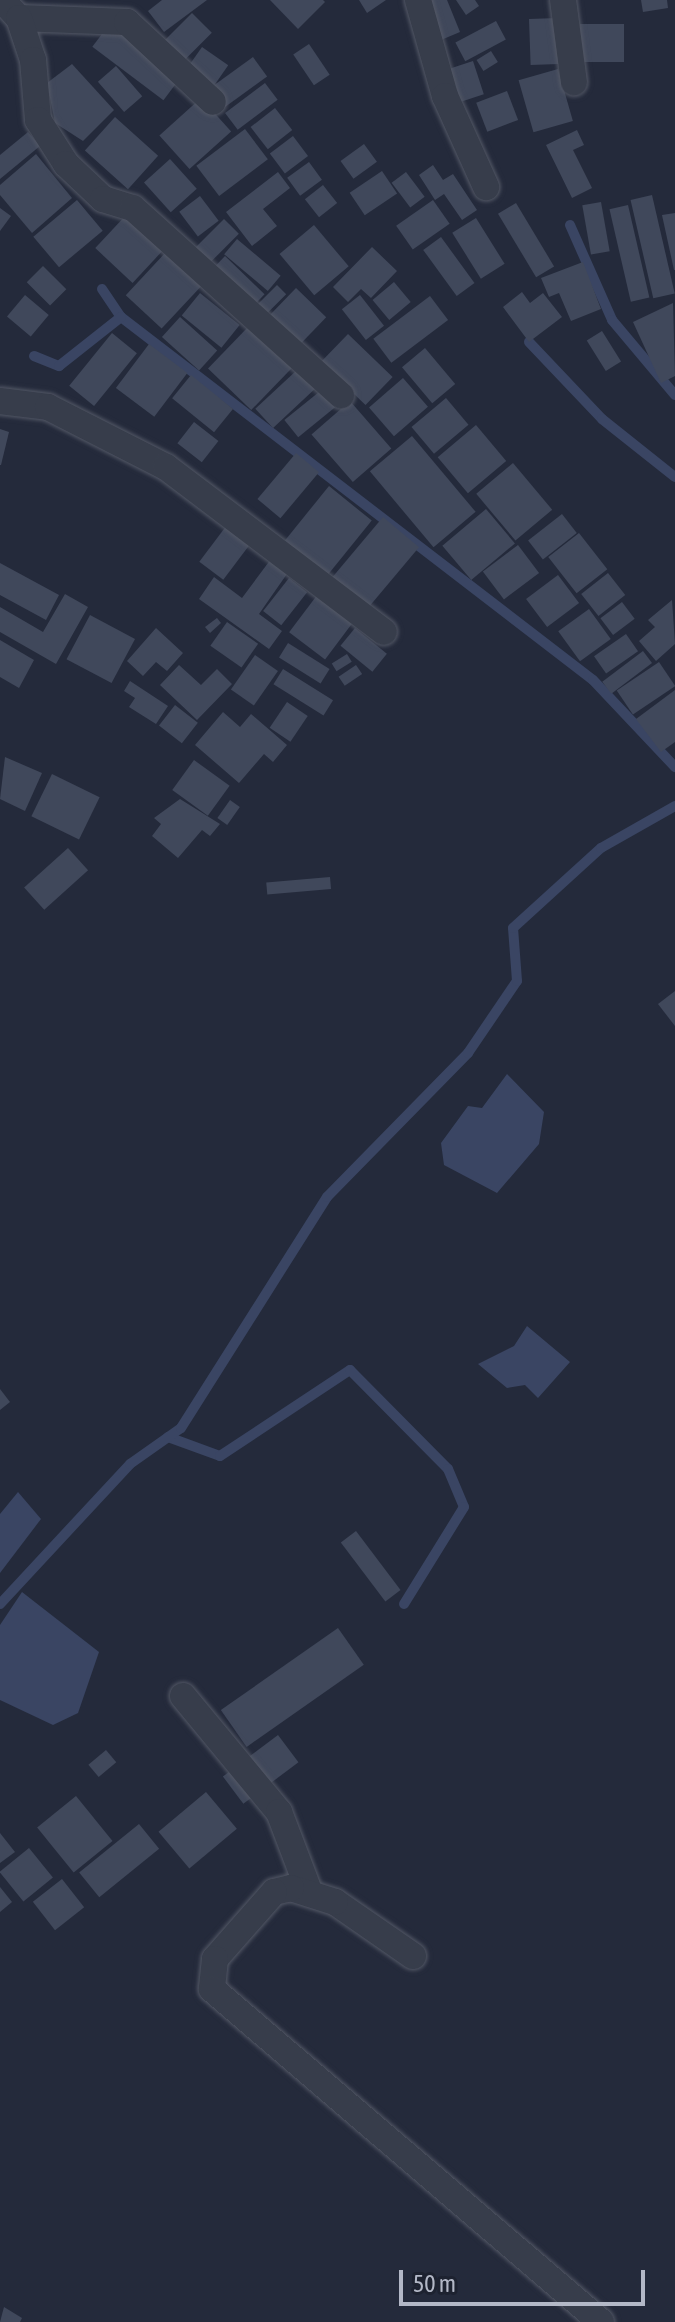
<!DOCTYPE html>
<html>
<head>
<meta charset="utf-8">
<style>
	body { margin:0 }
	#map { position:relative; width:675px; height:2322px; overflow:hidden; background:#242a3b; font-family:"Asap Condensed",sans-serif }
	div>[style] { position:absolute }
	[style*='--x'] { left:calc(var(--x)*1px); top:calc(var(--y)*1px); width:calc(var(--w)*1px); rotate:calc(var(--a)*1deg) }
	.water>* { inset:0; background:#3a4563 }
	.stream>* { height:10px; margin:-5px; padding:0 5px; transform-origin:5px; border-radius:5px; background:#3a4563 }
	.building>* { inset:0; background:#40485b; transform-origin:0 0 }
	.roads { filter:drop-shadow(0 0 2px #535866) drop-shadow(0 0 2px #535866) }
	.minor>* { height:26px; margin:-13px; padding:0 13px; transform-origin:13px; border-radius:13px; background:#373d4b }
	span { translate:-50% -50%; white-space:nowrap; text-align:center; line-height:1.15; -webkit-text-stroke:6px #1d2230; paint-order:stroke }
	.scale { position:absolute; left:399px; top:2270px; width:246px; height:36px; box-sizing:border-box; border:4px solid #b3b8c7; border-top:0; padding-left:10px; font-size:24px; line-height:28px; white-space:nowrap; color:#b3b8c7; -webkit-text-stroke:6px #1d2230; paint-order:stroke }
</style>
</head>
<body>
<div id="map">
	<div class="water">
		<div style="clip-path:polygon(507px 1074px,544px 1112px,539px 1144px,497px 1193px,444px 1165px,441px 1143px,468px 1106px,482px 1108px)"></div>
		<div style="clip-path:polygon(527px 1326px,570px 1362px,538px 1398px,525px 1385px,507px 1388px,478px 1364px,514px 1346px)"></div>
		<div style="clip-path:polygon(18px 1492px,41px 1519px,0 1573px,0 1514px)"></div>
		<div style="clip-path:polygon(22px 1592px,99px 1652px,78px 1713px,53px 1725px,0 1700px,0 1625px)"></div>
	</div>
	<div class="stream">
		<div style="--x:570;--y:225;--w:104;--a:66.1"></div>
		<div style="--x:612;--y:320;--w:98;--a:50"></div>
		<div style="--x:102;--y:289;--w:34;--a:56"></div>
		<div style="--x:121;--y:317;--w:595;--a:37.56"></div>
		<div style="--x:593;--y:680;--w:120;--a:46.7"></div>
		<div style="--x:529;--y:342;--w:106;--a:46.5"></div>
		<div style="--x:602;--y:419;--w:93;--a:38.5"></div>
		<div style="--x:34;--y:356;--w:27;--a:22"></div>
		<div style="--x:59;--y:366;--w:79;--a:-38.3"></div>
		<div style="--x:168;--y:1437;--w:55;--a:20.1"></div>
		<div style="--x:220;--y:1456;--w:156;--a:-33.5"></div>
		<div style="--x:350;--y:1370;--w:139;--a:45.3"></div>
		<div style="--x:448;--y:1469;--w:41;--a:67.2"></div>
		<div style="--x:464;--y:1507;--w:114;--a:121.7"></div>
		<div style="--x:0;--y:1604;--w:191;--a:-47.1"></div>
		<div style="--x:130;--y:1464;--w:62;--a:-35.2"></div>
		<div style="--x:181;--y:1428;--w:273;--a:-57.7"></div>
		<div style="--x:327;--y:1197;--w:202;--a:-45.6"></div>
		<div style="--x:468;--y:1053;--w:87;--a:-55.8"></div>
		<div style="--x:517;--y:981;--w:53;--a:-94.3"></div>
		<div style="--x:513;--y:928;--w:119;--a:-42.3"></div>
		<div style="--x:601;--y:848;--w:85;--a:-29.6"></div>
	</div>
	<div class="building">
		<div style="clip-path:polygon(162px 0,207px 0,164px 32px,148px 11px)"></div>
		<div style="clip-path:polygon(270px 0,323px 0,325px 2px,298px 29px)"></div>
		<div style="clip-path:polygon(359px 0,386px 0,367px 13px)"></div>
		<div style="clip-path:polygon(426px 0,447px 0,460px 32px,441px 40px)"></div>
		<div style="clip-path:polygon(456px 0,475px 0,479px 6px,466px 15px)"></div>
		<div style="clip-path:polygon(641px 0,667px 0,668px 8px,643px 12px)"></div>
		<div style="left:192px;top:13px;width:28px;height:47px;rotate:45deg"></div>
		<div style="left:557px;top:18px;width:46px;height:28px;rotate:88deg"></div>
		<div style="left:496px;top:21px;width:21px;height:46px;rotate:62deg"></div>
		<div style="left:111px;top:22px;width:89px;height:31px;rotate:37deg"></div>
		<div style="left:580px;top:24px;width:44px;height:38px"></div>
		<div style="left:309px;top:44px;width:37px;height:19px;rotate:56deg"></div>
		<div style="left:202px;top:47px;width:32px;height:26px;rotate:35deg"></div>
		<div style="left:491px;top:51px;width:13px;height:17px;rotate:58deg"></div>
		<div style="left:253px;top:57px;width:24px;height:55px;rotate:54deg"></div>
		<div style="left:473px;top:61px;width:35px;height:24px;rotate:72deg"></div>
		<div style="clip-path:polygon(72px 64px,114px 110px,83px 141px,55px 123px,47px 83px)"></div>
		<div style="left:116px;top:66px;width:40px;height:24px;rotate:49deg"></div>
		<div style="left:558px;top:69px;width:54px;height:41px;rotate:74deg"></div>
		<div style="left:265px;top:83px;width:21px;height:50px;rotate:53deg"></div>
		<div style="left:507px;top:91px;width:31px;height:33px;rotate:69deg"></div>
		<div style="left:201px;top:98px;width:45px;height:56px;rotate:48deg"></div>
		<div style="left:275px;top:108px;width:28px;height:31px;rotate:52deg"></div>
		<div style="left:115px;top:117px;width:58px;height:45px;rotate:42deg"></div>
		<div style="left:245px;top:129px;width:38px;height:61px;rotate:53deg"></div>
		<div style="clip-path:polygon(577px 130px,584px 145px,573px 150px,592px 188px,572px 198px,546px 145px)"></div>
		<div style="clip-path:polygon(28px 132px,40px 146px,0 179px,0 155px)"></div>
		<div style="left:293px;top:136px;width:25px;height:29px;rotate:53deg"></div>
		<div style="left:364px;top:144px;width:22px;height:29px;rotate:54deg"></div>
		<div style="clip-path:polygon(36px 154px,72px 198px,32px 233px,0 195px,0 185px)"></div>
		<div style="left:170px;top:159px;width:40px;height:35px;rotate:48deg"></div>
		<div style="left:309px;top:162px;width:22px;height:27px;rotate:54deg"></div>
		<div style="clip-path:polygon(433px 165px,443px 180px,453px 174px,477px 210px,462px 220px,444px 194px,435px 200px,419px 175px)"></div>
		<div style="left:382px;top:171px;width:27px;height:39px;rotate:56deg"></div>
		<div style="clip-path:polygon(278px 172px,290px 188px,263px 209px,277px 226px,252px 246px,226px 212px)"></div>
		<div style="left:406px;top:172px;width:31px;height:18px;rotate:53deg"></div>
		<div style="left:323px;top:185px;width:23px;height:23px;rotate:52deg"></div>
		<div style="left:652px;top:195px;width:101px;height:22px;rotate:77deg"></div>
		<div style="left:200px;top:196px;width:31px;height:26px;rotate:53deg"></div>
		<div style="left:77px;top:200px;width:40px;height:57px;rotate:50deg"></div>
		<div style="left:433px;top:200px;width:29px;height:45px;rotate:55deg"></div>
		<div style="left:601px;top:202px;width:50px;height:19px;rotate:80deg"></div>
		<div style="left:516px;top:203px;width:74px;height:21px;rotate:59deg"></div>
		<div style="left:628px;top:205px;width:95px;height:19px;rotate:77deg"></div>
		<div style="clip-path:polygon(0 208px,11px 216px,0 231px)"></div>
		<div style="left:128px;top:213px;width:51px;height:48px;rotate:43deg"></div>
		<div style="clip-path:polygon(675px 213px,675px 270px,674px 270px,662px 215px)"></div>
		<div style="left:476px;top:218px;width:54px;height:28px;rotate:58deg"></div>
		<div style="left:224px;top:219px;width:21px;height:53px;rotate:45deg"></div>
		<div style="left:314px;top:225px;width:54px;height:45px;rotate:50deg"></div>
		<div style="left:441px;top:237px;width:57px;height:22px;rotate:54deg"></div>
		<div style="left:237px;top:239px;width:57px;height:20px;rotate:40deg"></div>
		<div style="clip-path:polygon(372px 247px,397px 271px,371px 298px,361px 289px,348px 302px,333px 287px)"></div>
		<div style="left:166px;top:252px;width:49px;height:59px;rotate:43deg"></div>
		<div style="left:225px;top:256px;width:55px;height:20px;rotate:44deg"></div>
		<div style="clip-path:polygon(583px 262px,601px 309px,571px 321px,559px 293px,549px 297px,541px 278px)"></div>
		<div style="left:43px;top:266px;width:33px;height:23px;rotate:45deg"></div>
		<div style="left:394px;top:282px;width:26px;height:28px;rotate:50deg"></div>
		<div style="left:277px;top:285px;width:13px;height:40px;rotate:45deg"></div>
		<div style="left:296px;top:288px;width:42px;height:42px;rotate:44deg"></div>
		<div style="clip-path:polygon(522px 292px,530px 303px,543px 293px,562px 317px,529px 342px,503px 307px)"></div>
		<div style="left:200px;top:293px;width:51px;height:29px;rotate:39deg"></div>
		<div style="left:25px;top:295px;width:31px;height:28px;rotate:40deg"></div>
		<div style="left:360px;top:295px;width:39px;height:23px;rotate:52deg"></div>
		<div style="left:430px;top:296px;width:30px;height:71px;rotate:53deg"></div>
		<div style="clip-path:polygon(673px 303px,675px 376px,661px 383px,633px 322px)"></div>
		<div style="left:180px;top:317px;width:50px;height:27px;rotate:42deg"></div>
		<div style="left:249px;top:326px;width:60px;height:59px;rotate:44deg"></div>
		<div style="left:602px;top:331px;width:36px;height:18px;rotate:58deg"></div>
		<div style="left:112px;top:333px;width:32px;height:68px;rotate:39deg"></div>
		<div style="left:348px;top:334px;width:62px;height:39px;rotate:44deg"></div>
		<div style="left:149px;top:344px;width:48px;height:55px;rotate:37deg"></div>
		<div style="left:425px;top:348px;width:47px;height:30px;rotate:50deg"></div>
		<div style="left:297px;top:370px;width:26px;height:57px;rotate:47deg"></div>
		<div style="left:191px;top:375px;width:54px;height:30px;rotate:39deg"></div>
		<div style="left:403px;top:378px;width:38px;height:45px;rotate:49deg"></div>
		<div style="left:324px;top:388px;width:22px;height:51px;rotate:51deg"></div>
		<div style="left:446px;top:398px;width:35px;height:45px;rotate:50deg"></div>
		<div style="left:350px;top:401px;width:63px;height:51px;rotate:49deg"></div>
		<div style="left:194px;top:422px;width:31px;height:27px;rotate:38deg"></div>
		<div style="left:476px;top:425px;width:47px;height:50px;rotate:50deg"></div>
		<div style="clip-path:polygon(0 429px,9px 432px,1px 465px,0 465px)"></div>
		<div style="left:412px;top:436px;width:99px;height:55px;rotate:50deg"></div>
		<div style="left:296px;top:453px;width:30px;height:60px;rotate:40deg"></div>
		<div style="left:513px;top:463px;width:61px;height:48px;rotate:50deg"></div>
		<div style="left:329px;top:486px;width:55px;height:70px;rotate:39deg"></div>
		<div style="left:486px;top:509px;width:45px;height:57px;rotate:50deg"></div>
		<div style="left:562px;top:514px;width:24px;height:43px;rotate:52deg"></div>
		<div style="left:383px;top:517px;width:47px;height:81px;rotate:40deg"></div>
		<div style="left:230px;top:521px;width:30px;height:51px;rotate:37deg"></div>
		<div style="left:579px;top:533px;width:46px;height:39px;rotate:52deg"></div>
		<div style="left:518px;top:545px;width:35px;height:44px;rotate:53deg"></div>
		<div style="clip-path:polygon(271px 559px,289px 571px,259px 614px,282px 631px,269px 649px,199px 599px,214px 577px,242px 598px)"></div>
		<div style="clip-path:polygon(0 563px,59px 595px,46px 620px,0 595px)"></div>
		<div style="left:608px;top:573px;width:28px;height:34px;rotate:52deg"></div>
		<div style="left:558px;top:575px;width:35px;height:40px;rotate:53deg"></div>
		<div style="left:289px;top:578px;width:23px;height:42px;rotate:38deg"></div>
		<div style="left:321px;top:590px;width:45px;height:53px;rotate:37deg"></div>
		<div style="clip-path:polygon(65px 594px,88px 607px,56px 664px,0 632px,0 607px,43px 632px)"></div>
		<div style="clip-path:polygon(672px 600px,675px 644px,656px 661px,639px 641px,655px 627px,648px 620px)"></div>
		<div style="left:622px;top:602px;width:21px;height:27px;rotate:53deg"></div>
		<div style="left:589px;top:609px;width:37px;height:38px;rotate:54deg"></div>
		<div style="left:90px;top:615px;width:51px;height:50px;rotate:28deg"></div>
		<div style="clip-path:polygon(217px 618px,221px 623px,210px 633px,205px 627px)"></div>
		<div style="left:227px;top:622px;width:38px;height:29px;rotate:35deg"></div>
		<div style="clip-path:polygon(156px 628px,183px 653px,167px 671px,156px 662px,143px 676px,127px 661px)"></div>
		<div style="left:355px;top:628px;width:41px;height:23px;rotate:39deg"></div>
		<div style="left:626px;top:634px;width:21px;height:39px;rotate:55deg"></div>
		<div style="clip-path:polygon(0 640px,34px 660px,19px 688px,0 677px)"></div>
		<div style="left:288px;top:643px;width:49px;height:17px;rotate:32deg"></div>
		<div style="left:643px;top:651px;width:15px;height:51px;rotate:53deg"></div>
		<div style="left:347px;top:654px;width:9px;height:18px;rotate:58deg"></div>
		<div style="left:255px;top:655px;width:28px;height:42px;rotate:35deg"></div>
		<div style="left:659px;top:662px;width:29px;height:51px;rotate:56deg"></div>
		<div style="clip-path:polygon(179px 665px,201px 685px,217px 669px,232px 684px,197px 720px,160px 685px)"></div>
		<div style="left:356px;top:665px;width:11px;height:21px;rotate:56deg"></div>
		<div style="left:283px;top:669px;width:59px;height:18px;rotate:32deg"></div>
		<div style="clip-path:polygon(130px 681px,168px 706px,156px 724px,129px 707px,135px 698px,124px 691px)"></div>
		<div style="clip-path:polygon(675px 690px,675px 742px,661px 752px,636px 719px)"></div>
		<div style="left:287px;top:702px;width:25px;height:31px;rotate:34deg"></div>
		<div style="left:175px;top:705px;width:29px;height:26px;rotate:38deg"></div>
		<div style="clip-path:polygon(223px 712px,240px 727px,251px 714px,287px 745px,273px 762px,264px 754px,239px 783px,195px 745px)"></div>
		<div style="clip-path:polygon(5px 757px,42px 773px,25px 811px,0 799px)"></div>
		<div style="left:194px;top:760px;width:44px;height:37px;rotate:36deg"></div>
		<div style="left:52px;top:774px;width:53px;height:47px;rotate:26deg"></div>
		<div style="clip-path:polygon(180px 799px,220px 824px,210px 836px,202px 830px,178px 858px,152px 836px,161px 824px,154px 818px)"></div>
		<div style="left:230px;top:800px;width:12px;height:22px;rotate:35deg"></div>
		<div style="left:68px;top:848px;width:30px;height:59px;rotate:48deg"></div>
		<div style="left:330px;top:877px;width:12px;height:64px;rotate:85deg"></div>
		<div style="clip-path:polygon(675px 991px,675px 1026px,658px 1004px)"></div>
		<div style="clip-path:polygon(0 1389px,10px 1402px,0 1410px)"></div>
		<div style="left:356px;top:1531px;width:74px;height:19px;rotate:53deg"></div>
		<div style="left:338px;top:1628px;width:45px;height:143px;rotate:55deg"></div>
		<div style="left:278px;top:1735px;width:34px;height:69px;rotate:53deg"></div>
		<div style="left:106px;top:1750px;width:16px;height:23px;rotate:50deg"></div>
		<div style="left:206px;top:1792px;width:48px;height:62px;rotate:50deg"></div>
		<div style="left:76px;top:1796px;width:58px;height:50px;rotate:51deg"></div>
		<div style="left:139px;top:1824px;width:32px;height:77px;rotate:51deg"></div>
		<div style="clip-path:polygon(0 1833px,15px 1852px,0 1863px)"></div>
		<div style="left:29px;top:1848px;width:38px;height:38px;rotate:51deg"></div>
		<div style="left:62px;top:1879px;width:36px;height:37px;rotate:52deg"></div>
		<div style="clip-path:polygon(0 1887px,12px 1902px,0 1912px)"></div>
		<div style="clip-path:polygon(4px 2307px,22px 2318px,20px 2322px,0 2322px)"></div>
	</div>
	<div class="roads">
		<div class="minor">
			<div style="--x:2;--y:0;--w:25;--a:47"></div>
			<div style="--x:19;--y:18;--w:108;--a:2.1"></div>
			<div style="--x:127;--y:22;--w:117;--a:42.9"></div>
			<div style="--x:418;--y:0;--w:100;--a:74.3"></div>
			<div style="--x:445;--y:96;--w:100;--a:65.7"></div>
			<div style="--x:563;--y:0;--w:83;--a:82.4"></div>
			<div style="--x:19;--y:18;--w:44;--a:71.6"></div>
			<div style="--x:33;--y:60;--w:60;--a:85.2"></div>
			<div style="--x:38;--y:120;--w:52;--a:57.5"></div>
			<div style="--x:66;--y:164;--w:51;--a:43.4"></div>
			<div style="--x:103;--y:199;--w:31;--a:17"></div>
			<div style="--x:133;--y:208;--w:280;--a:42"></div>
			<div style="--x:0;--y:401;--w:48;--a:7.1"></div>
			<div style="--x:48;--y:407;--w:132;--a:27"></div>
			<div style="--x:166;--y:467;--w:273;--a:37.1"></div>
			<div style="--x:183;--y:1696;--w:151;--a:50.4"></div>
			<div style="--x:279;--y:1812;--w:85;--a:69.2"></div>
			<div style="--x:413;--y:1956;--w:95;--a:-145.3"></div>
			<div style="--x:335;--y:1902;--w:46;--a:-162.3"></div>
			<div style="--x:291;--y:1888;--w:17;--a:167"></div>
			<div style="--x:274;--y:1892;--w:89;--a:131.4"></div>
			<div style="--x:215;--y:1959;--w:30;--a:96"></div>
			<div style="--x:212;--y:1989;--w:512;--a:40.56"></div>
		</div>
	</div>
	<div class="scale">50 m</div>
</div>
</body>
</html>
